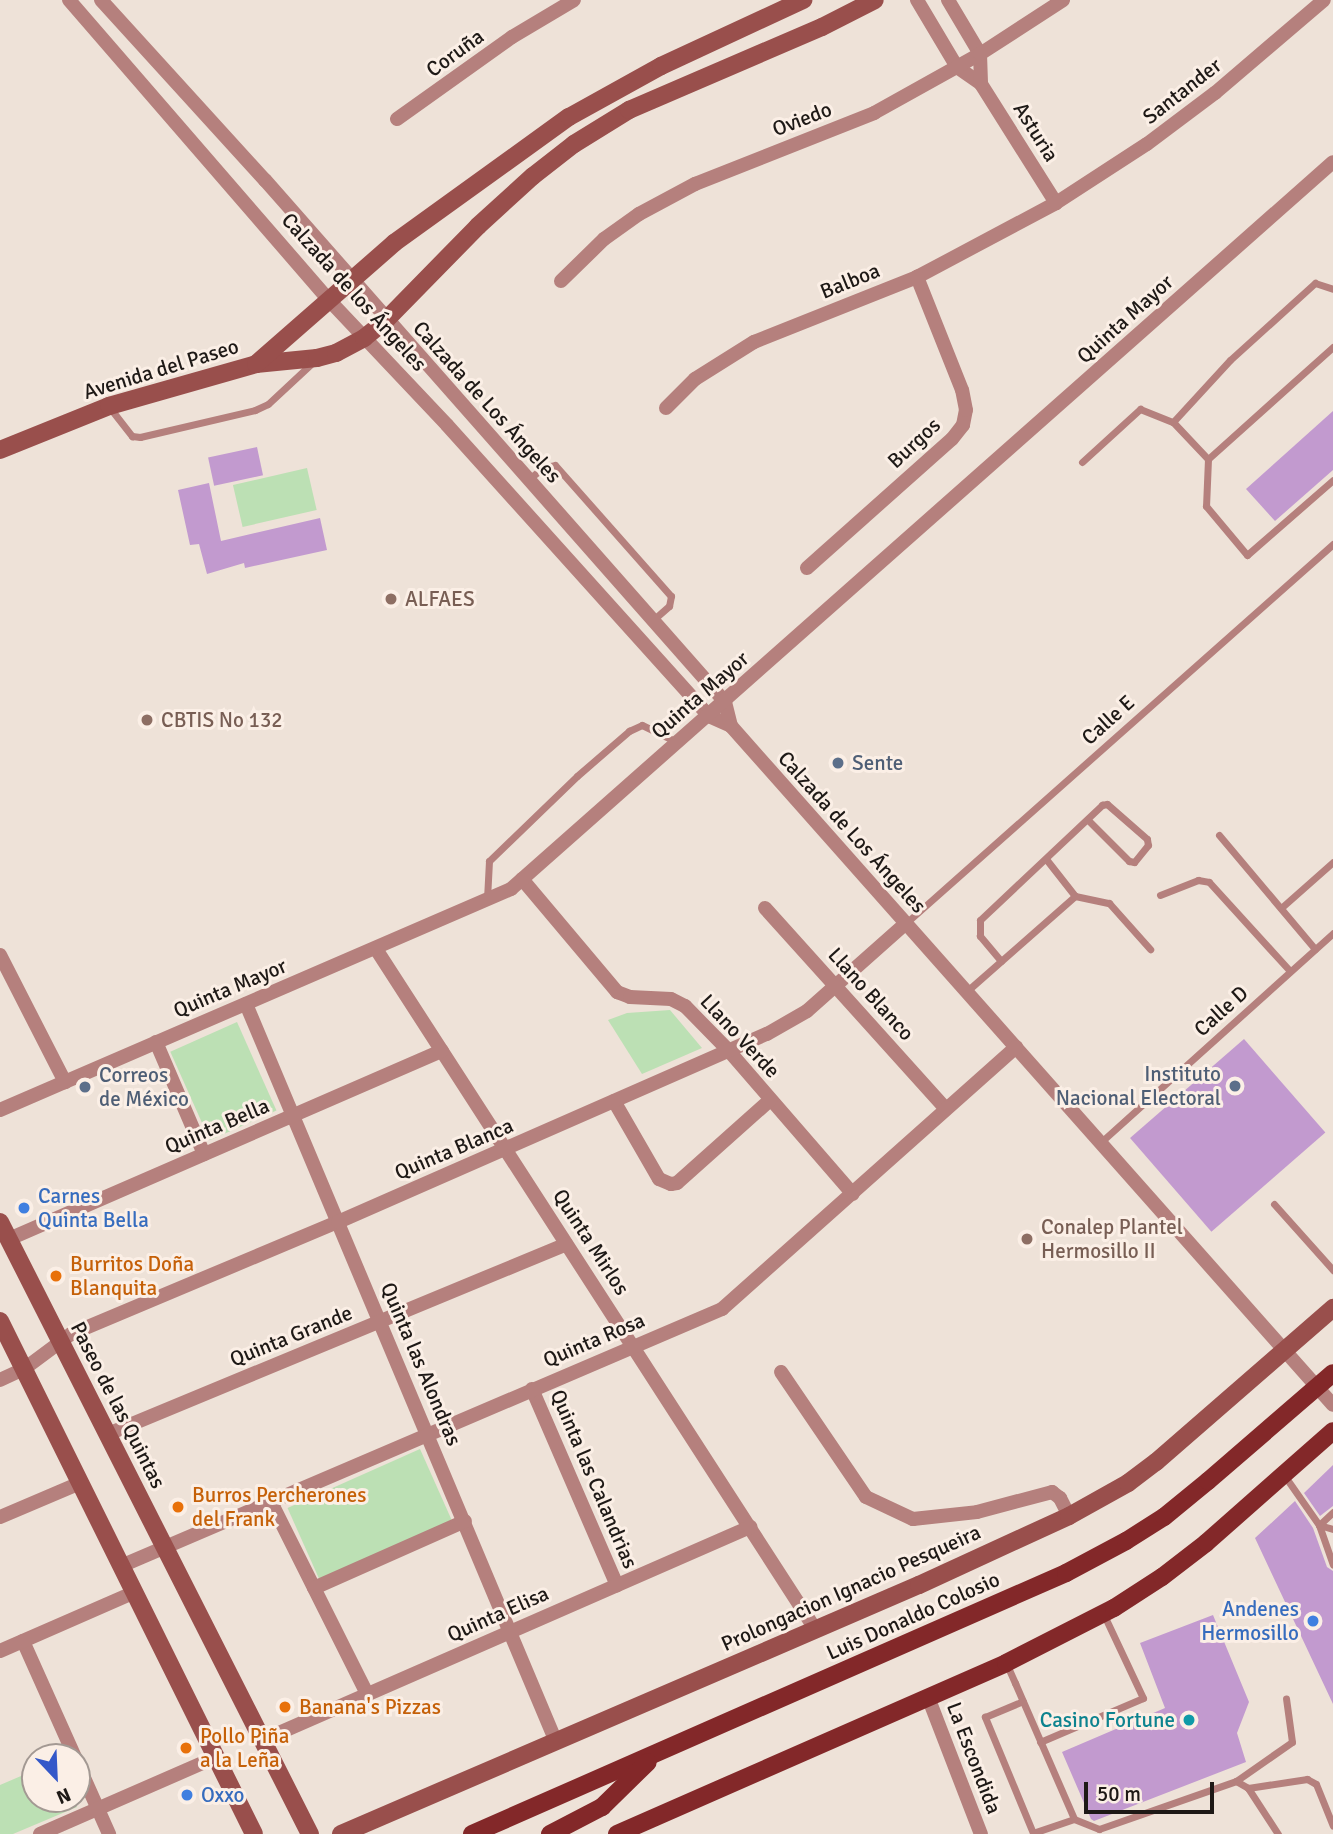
<!DOCTYPE html>
<html>
<head>
<meta charset="utf-8">
<style>
	body { margin:0 }
	#map { position:relative; width:1333px; height:1834px; overflow:hidden; background:#eee2d8; font-family:Signika,sans-serif }
	div>[style] { position:absolute }
	[style*='--x'] { left:calc(var(--x)*1px); top:calc(var(--y)*1px); width:calc(var(--w)*1px); rotate:calc(var(--a)*1deg) }
	.green>* { inset:0; background:#bce0b4; transform-origin:0 0 }
	.building>* { inset:0; background:#c29acf; transform-origin:0 0 }
	.lane>* { height:7px; margin:-3.5px; padding:0 3.5px; transform-origin:3.5px; border-radius:3.5px; background:#b5807d }
	.street>* { height:14px; margin:-7px; padding:0 7px; transform-origin:7px; border-radius:7px; background:#b5807d }
	.secondary>* { height:18px; margin:-9px; padding:0 9px; transform-origin:9px; border-radius:9px; background:#994f4c }
	.primary>* { height:18px; margin:-9px; padding:0 9px; transform-origin:9px; border-radius:9px; background:#832829 }
	.dots>* { width:19px; height:19px; translate:-50% -50%; box-sizing:border-box; border:4px solid #fbefe6; border-radius:50% }
	span { translate:-50% -50%; white-space:nowrap; text-align:center; line-height:1.15; -webkit-text-stroke:6px #fbefe6; paint-order:stroke }
	.street-label { font-size:21px; color:#1e1916 }
	.education-label { font-size:21px; color:#785e54 }
	.left { translate:0 -50%; text-align:left }
	.service-label { font-size:21px; color:#4e5e75 }
	.right { translate:-100% -50%; text-align:right }
	.shop-label { font-size:21px; color:#366cbe }
	.food-label { font-size:21px; color:#c56008 }
	.culture-label { font-size:21px; color:#0d838f }
	.north { position:absolute; left:21px; top:1743px; width:70px; height:70px; box-sizing:border-box; background:#fbefe6; border:2px solid #a39993; border-radius:50%; rotate:157deg; font-size:19px; font-weight:700; line-height:28px; text-align:center; color:#1e1916 }
	.north::after { content:''; display:block; margin:auto; width:24px; height:32px; background:#3458c9; clip-path:polygon(50% 0,100% 100%,50% 72%,0 100%) }
	.scale { position:absolute; left:1084px; top:1782px; width:130px; height:32px; box-sizing:border-box; border:4px solid #1e1916; border-top:0; padding-left:9px; font-size:21px; line-height:24px; white-space:nowrap; color:#1e1916; -webkit-text-stroke:5px #fbefe6; paint-order:stroke }
</style>
</head>
<body>
<div id="map">
	<div class="green">
		<div style="left:307px;top:468px;width:43px;height:76px;rotate:77deg"></div>
		<div style="clip-path:polygon(670px 1010px,702px 1048px,642px 1074px,608px 1020px,627px 1013px)"></div>
		<div style="left:237px;top:1022px;width:97px;height:73px;rotate:66deg"></div>
		<div style="left:420px;top:1449px;width:80px;height:145px;rotate:66deg"></div>
		<div style="clip-path:polygon(35px 1770px,35px 1799px,73px 1799px,77px 1807px,13px 1834px,0 1834px,0 1785px)"></div>
	</div>
	<div class="building">
		<div style="clip-path:polygon(1333px 411px,1333px 470px,1275px 521px,1246px 489px)"></div>
		<div style="left:257px;top:447px;width:29px;height:50px;rotate:78deg"></div>
		<div style="clip-path:polygon(209px 483px,221px 541px,320px 518px,327px 550px,245px 568px,244px 563px,207px 574px,199px 544px,190px 545px,178px 490px)"></div>
		<div style="left:1244px;top:1039px;width:124px;height:151px;rotate:49deg"></div>
		<div style="clip-path:polygon(1333px 1465px,1333px 1506px,1320px 1516px,1304px 1493px)"></div>
		<div style="clip-path:polygon(1295px 1501px,1313px 1528px,1327px 1567px,1333px 1571px,1333px 1704px,1255px 1538px)"></div>
		<div style="clip-path:polygon(1213px 1615px,1249px 1702px,1237px 1733px,1246px 1762px,1094px 1821px,1091px 1819px,1062px 1752px,1165px 1708px,1140px 1643px)"></div>
	</div>
	<div class="lane">
		<div style="--x:110;--y:408;--w:36;--a:52"></div>
		<div style="--x:132;--y:436;--w:8;--a:7"></div>
		<div style="--x:140;--y:437;--w:118;--a:-13.2"></div>
		<div style="--x:255;--y:410;--w:14;--a:-25"></div>
		<div style="--x:268;--y:404;--w:60;--a:-43"></div>
		<div style="--x:1173;--y:422;--w:84;--a:-47.4"></div>
		<div style="--x:1230;--y:360;--w:115;--a:-42.2"></div>
		<div style="--x:1315;--y:283;--w:19;--a:18"></div>
		<div style="--x:1208;--y:459;--w:47;--a:92.4"></div>
		<div style="--x:1206;--y:506;--w:64;--a:50.1"></div>
		<div style="--x:1247;--y:555;--w:114;--a:-41.1"></div>
		<div style="--x:1082;--y:462;--w:79;--a:-42.4"></div>
		<div style="--x:1140;--y:409;--w:35;--a:22"></div>
		<div style="--x:1173;--y:422;--w:51;--a:46.6"></div>
		<div style="--x:1208;--y:459;--w:168;--a:-41.9"></div>
		<div style="--x:529;--y:479;--w:19;--a:-39"></div>
		<div style="--x:544;--y:467;--w:11;--a:-10"></div>
		<div style="--x:555;--y:465;--w:175;--a:48.5"></div>
		<div style="--x:671;--y:596;--w:10;--a:101"></div>
		<div style="--x:669;--y:606;--w:21;--a:139"></div>
		<div style="--x:1219;--y:835;--w:149;--a:49.9"></div>
		<div style="--x:1046;--y:859;--w:47;--a:51.9"></div>
		<div style="--x:1160;--y:895;--w:41;--a:-21.5"></div>
		<div style="--x:1198;--y:880;--w:11;--a:10"></div>
		<div style="--x:1209;--y:882;--w:120;--a:47.7"></div>
		<div style="--x:487;--y:899;--w:38;--a:-87"></div>
		<div style="--x:489;--y:861;--w:122;--a:-44"></div>
		<div style="--x:577;--y:776;--w:69;--a:-40.9"></div>
		<div style="--x:629;--y:731;--w:14;--a:-25"></div>
		<div style="--x:642;--y:725;--w:39;--a:26"></div>
		<div style="--x:1281;--y:908;--w:69;--a:-41.5"></div>
		<div style="--x:906;--y:923;--w:571;--a:-41.59"></div>
		<div style="--x:1001;--y:961;--w:33;--a:-130"></div>
		<div style="--x:980;--y:936;--w:16;--a:-90"></div>
		<div style="--x:980;--y:920;--w:168;--a:-43.3"></div>
		<div style="--x:1102;--y:805;--w:5;--a:-11"></div>
		<div style="--x:1107;--y:804;--w:53;--a:41.2"></div>
		<div style="--x:1147;--y:839;--w:6;--a:81"></div>
		<div style="--x:1148;--y:845;--w:22;--a:129"></div>
		<div style="--x:1134;--y:862;--w:5;--a:-169"></div>
		<div style="--x:1129;--y:861;--w:58;--a:-135"></div>
		<div style="--x:967;--y:991;--w:144;--a:-41.3"></div>
		<div style="--x:1075;--y:896;--w:35;--a:12"></div>
		<div style="--x:1109;--y:903;--w:62;--a:48.3"></div>
		<div style="--x:1101;--y:1142;--w:312;--a:-42"></div>
		<div style="--x:1274;--y:1204;--w:89;--a:48.2"></div>
		<div style="--x:1284;--y:1475;--w:61;--a:55"></div>
		<div style="--x:1319;--y:1525;--w:42;--a:70.7"></div>
		<div style="--x:1333;--y:1512;--w:19;--a:137"></div>
		<div style="--x:1319;--y:1525;--w:15;--a:16"></div>
		<div style="--x:1007;--y:1665;--w:20;--a:66"></div>
		<div style="--x:1015;--y:1683;--w:148;--a:66.5"></div>
		<div style="--x:1074;--y:1819;--w:43;--a:161.1"></div>
		<div style="--x:1033;--y:1833;--w:126;--a:-112.5"></div>
		<div style="--x:985;--y:1717;--w:41;--a:-22.8"></div>
		<div style="--x:1040;--y:1742;--w:112;--a:-23.1"></div>
		<div style="--x:1143;--y:1698;--w:92;--a:-115.2"></div>
		<div style="--x:1236;--y:1781;--w:14;--a:30"></div>
		<div style="--x:1248;--y:1788;--w:55;--a:56.9"></div>
		<div style="--x:1248;--y:1788;--w:60;--a:-8.7"></div>
		<div style="--x:1307;--y:1779;--w:10;--a:29"></div>
		<div style="--x:1316;--y:1784;--w:45;--a:68"></div>
		<div style="--x:1074;--y:1819;--w:27;--a:22"></div>
		<div style="--x:1099;--y:1829;--w:145;--a:-19.3"></div>
		<div style="--x:1236;--y:1781;--w:68;--a:-34.9"></div>
		<div style="--x:1292;--y:1742;--w:44;--a:-97.8"></div>
	</div>
	<div class="street">
		<div style="--x:69;--y:0;--w:396;--a:49.1"></div>
		<div style="--x:328;--y:299;--w:173;--a:46.6"></div>
		<div style="--x:447;--y:425;--w:392;--a:48"></div>
		<div style="--x:709;--y:716;--w:24;--a:24"></div>
		<div style="--x:101;--y:0;--w:244;--a:47.7"></div>
		<div style="--x:265;--y:180;--w:696;--a:48.61"></div>
		<div style="--x:725;--y:702;--w:25;--a:76"></div>
		<div style="--x:731;--y:726;--w:907;--a:48.44"></div>
		<div style="--x:917;--y:0;--w:78;--a:59.2"></div>
		<div style="--x:957;--y:67;--w:29;--a:35"></div>
		<div style="--x:981;--y:84;--w:141;--a:57.8"></div>
		<div style="--x:948;--y:0;--w:63;--a:59.3"></div>
		<div style="--x:980;--y:54;--w:30;--a:88"></div>
		<div style="--x:397;--y:119;--w:141;--a:-35.5"></div>
		<div style="--x:512;--y:37;--w:72;--a:-30.8"></div>
		<div style="--x:561;--y:281;--w:60;--a:-44.3"></div>
		<div style="--x:604;--y:239;--w:43;--a:-35.5"></div>
		<div style="--x:639;--y:214;--w:64;--a:-28.2"></div>
		<div style="--x:695;--y:184;--w:193;--a:-21.6"></div>
		<div style="--x:874;--y:113;--w:121;--a:-29.1"></div>
		<div style="--x:980;--y:54;--w:99;--a:-33"></div>
		<div style="--x:666;--y:408;--w:41;--a:-45"></div>
		<div style="--x:695;--y:379;--w:70;--a:-32.1"></div>
		<div style="--x:754;--y:342;--w:175;--a:-21.7"></div>
		<div style="--x:917;--y:277;--w:157;--a:-28"></div>
		<div style="--x:1056;--y:203;--w:108;--a:-33"></div>
		<div style="--x:1147;--y:144;--w:85;--a:-36.9"></div>
		<div style="--x:1215;--y:93;--w:143;--a:-40.5"></div>
		<div style="--x:807;--y:568;--w:194;--a:-41.7"></div>
		<div style="--x:952;--y:439;--w:18;--a:-52"></div>
		<div style="--x:963;--y:425;--w:15;--a:-79"></div>
		<div style="--x:966;--y:410;--w:20;--a:-101"></div>
		<div style="--x:962;--y:390;--w:122;--a:-111.7"></div>
		<div style="--x:522;--y:879;--w:148;--a:49.9"></div>
		<div style="--x:617;--y:992;--w:14;--a:21"></div>
		<div style="--x:630;--y:997;--w:41;--a:2.8"></div>
		<div style="--x:671;--y:999;--w:16;--a:27"></div>
		<div style="--x:685;--y:1006;--w:63;--a:45.6"></div>
		<div style="--x:729;--y:1051;--w:189;--a:49.1"></div>
		<div style="--x:765;--y:908;--w:270;--a:48"></div>
		<div style="--x:376;--y:949;--w:809;--a:57.15"></div>
		<div style="--x:0;--y:955;--w:143;--a:62.9"></div>
		<div style="--x:246;--y:1004;--w:800;--a:67.21"></div>
		<div style="--x:156;--y:1042;--w:122;--a:66.8"></div>
		<div style="--x:614;--y:1101;--w:90;--a:60"></div>
		<div style="--x:659;--y:1179;--w:13;--a:23"></div>
		<div style="--x:671;--y:1184;--w:6;--a:-9"></div>
		<div style="--x:677;--y:1183;--w:125;--a:-41.7"></div>
		<div style="--x:0;--y:1110;--w:557;--a:-23.39"></div>
		<div style="--x:511;--y:889;--w:1097;--a:-41.49"></div>
		<div style="--x:9;--y:1239;--w:472;--a:-23.5"></div>
		<div style="--x:781;--y:1372;--w:151;--a:55.8"></div>
		<div style="--x:866;--y:1497;--w:52;--a:25.1"></div>
		<div style="--x:913;--y:1519;--w:64;--a:-6.2"></div>
		<div style="--x:977;--y:1512;--w:78;--a:-14.9"></div>
		<div style="--x:1052;--y:1492;--w:10;--a:37"></div>
		<div style="--x:1060;--y:1498;--w:20;--a:63"></div>
		<div style="--x:0;--y:1380;--w:26;--a:-25"></div>
		<div style="--x:24;--y:1369;--w:59;--a:-36.7"></div>
		<div style="--x:71;--y:1334;--w:290;--a:-22.8"></div>
		<div style="--x:338;--y:1222;--w:468;--a:-23.7"></div>
		<div style="--x:767;--y:1034;--w:46;--a:-29.9"></div>
		<div style="--x:807;--y:1011;--w:132;--a:-41.6"></div>
		<div style="--x:532;--y:1389;--w:214;--a:66.6"></div>
		<div style="--x:108;--y:1434;--w:496;--a:-22.5"></div>
		<div style="--x:271;--y:1502;--w:215;--a:63.4"></div>
		<div style="--x:0;--y:1517;--w:87;--a:-23"></div>
		<div style="--x:121;--y:1566;--w:654;--a:-23.15"></div>
		<div style="--x:722;--y:1309;--w:394;--a:-41.7"></div>
		<div style="--x:314;--y:1588;--w:165;--a:-23.9"></div>
		<div style="--x:23;--y:1641;--w:127;--a:65.9"></div>
		<div style="--x:0;--y:1651;--w:147;--a:-23.6"></div>
		<div style="--x:928;--y:1697;--w:147;--a:68.9"></div>
		<div style="--x:263;--y:1740;--w:532;--a:-23.62"></div>
		<div style="--x:77;--y:1762;--w:79;--a:66"></div>
		<div style="--x:40;--y:1834;--w:192;--a:-23.6"></div>
	</div>
	<div class="secondary">
		<div style="--x:256;--y:364;--w:61;--a:-5.6"></div>
		<div style="--x:317;--y:358;--w:20;--a:-15"></div>
		<div style="--x:336;--y:353;--w:32;--a:-28"></div>
		<div style="--x:364;--y:338;--w:28;--a:-39"></div>
		<div style="--x:386;--y:320;--w:132;--a:-45.6"></div>
		<div style="--x:478;--y:226;--w:74;--a:-42.3"></div>
		<div style="--x:533;--y:176;--w:52;--a:-38"></div>
		<div style="--x:574;--y:144;--w:65;--a:-31.7"></div>
		<div style="--x:629;--y:110;--w:210;--a:-23.3"></div>
		<div style="--x:822;--y:27;--w:59;--a:-27"></div>
		<div style="--x:0;--y:450;--w:118;--a:-22"></div>
		<div style="--x:109;--y:406;--w:153;--a:-15.9"></div>
		<div style="--x:256;--y:364;--w:184;--a:-41.2"></div>
		<div style="--x:394;--y:243;--w:216;--a:-35.8"></div>
		<div style="--x:569;--y:117;--w:105;--a:-29"></div>
		<div style="--x:661;--y:66;--w:157;--a:-24.9"></div>
		<div style="--x:0;--y:1222;--w:686;--a:63.14"></div>
		<div style="--x:0;--y:1321;--w:572;--a:63.66"></div>
		<div style="--x:341;--y:1834;--w:629;--a:-23.31"></div>
		<div style="--x:919;--y:1585;--w:165;--a:-24.7"></div>
		<div style="--x:1069;--y:1516;--w:68;--a:-29.2"></div>
		<div style="--x:1128;--y:1483;--w:35;--a:-37"></div>
		<div style="--x:1156;--y:1462;--w:235;--a:-41"></div>
	</div>
	<div class="primary">
		<div style="--x:472;--y:1834;--w:649;--a:-23.72"></div>
		<div style="--x:1066;--y:1573;--w:68;--a:-28.1"></div>
		<div style="--x:1126;--y:1541;--w:45;--a:-32.3"></div>
		<div style="--x:1164;--y:1517;--w:57;--a:-39.3"></div>
		<div style="--x:1208;--y:1481;--w:165;--a:-40.8"></div>
		<div style="--x:550;--y:1834;--w:59;--a:-27.4"></div>
		<div style="--x:602;--y:1807;--w:64;--a:-44.4"></div>
		<div style="--x:617;--y:1834;--w:425;--a:-23.7"></div>
		<div style="--x:1006;--y:1663;--w:121;--a:-27"></div>
		<div style="--x:1114;--y:1608;--w:57;--a:-32.9"></div>
		<div style="--x:1162;--y:1577;--w:56;--a:-37.7"></div>
		<div style="--x:1206;--y:1543;--w:169;--a:-41.4"></div>
	</div>
	<div class="dots">
		<div style="left:391px;top:599px;background:#8d6e63"></div>
		<div style="left:147px;top:720px;background:#8d6e63"></div>
		<div style="left:838px;top:763px;background:#5c6f8a"></div>
		<div style="left:1235px;top:1086px;background:#5c6f8a"></div>
		<div style="left:85px;top:1087px;background:#5c6f8a"></div>
		<div style="left:24px;top:1208px;background:#3f7fe0"></div>
		<div style="left:1027px;top:1239px;background:#8d6e63"></div>
		<div style="left:56px;top:1276px;background:#e8710a"></div>
		<div style="left:178px;top:1507px;background:#e8710a"></div>
		<div style="left:1313px;top:1621px;background:#3f7fe0"></div>
		<div style="left:285px;top:1707px;background:#e8710a"></div>
		<div style="left:1189px;top:1720px;background:#0f9aa8"></div>
		<div style="left:186px;top:1748px;background:#e8710a"></div>
		<div style="left:187px;top:1795px;background:#3f7fe0"></div>
	</div>
	<div class="street-label">
		<span style="left:455px;top:53px;rotate:-36deg">Coruña</span>
		<span style="left:1182px;top:91px;rotate:-38deg">Santander</span>
		<span style="left:802px;top:119px;rotate:-21deg">Oviedo</span>
		<span style="left:1036px;top:132px;rotate:58deg">Asturia</span>
		<span style="left:850px;top:281px;rotate:-22deg">Balboa</span>
		<span style="left:354px;top:292px;rotate:48deg">Calzada de los Ángeles</span>
		<span style="left:1125px;top:319px;rotate:-42deg">Quinta Mayor</span>
		<span style="left:161px;top:369px;rotate:-17deg">Avenida del Paseo</span>
		<span style="left:487px;top:402px;rotate:48deg">Calzada de Los Ángeles</span>
		<span style="left:914px;top:443px;rotate:-43deg">Burgos</span>
		<span style="left:700px;top:695px;rotate:-41deg">Quinta Mayor</span>
		<span style="left:1108px;top:720px;rotate:-42deg">Calle E</span>
		<span style="left:852px;top:832px;rotate:48deg">Calzada de Los Ángeles</span>
		<span style="left:230px;top:988px;rotate:-23deg">Quinta Mayor</span>
		<span style="left:871px;top:994px;rotate:48deg">Llano Blanco</span>
		<span style="left:1221px;top:1011px;rotate:-42deg">Calle D</span>
		<span style="left:740px;top:1036px;rotate:47deg">Llano Verde</span>
		<span style="left:217px;top:1126px;rotate:-23deg">Quinta Bella</span>
		<span style="left:454px;top:1149px;rotate:-23deg">Quinta Blanca</span>
		<span style="left:591px;top:1242px;rotate:57deg">Quinta Mirlos</span>
		<span style="left:291px;top:1336px;rotate:-22deg">Quinta Grande</span>
		<span style="left:594px;top:1340px;rotate:-23deg">Quinta Rosa</span>
		<span style="left:421px;top:1364px;rotate:67deg">Quinta las Alondras</span>
		<span style="left:118px;top:1405px;rotate:63deg">Paseo de las Quintas</span>
		<span style="left:594px;top:1479px;rotate:67deg">Quinta las Calandrias</span>
		<span style="left:851px;top:1588px;rotate:-24deg">Prolongacion Ignacio Pesqueira</span>
		<span style="left:498px;top:1614px;rotate:-24deg">Quinta Elisa</span>
		<span style="left:913px;top:1616px;rotate:-24deg">Luis Donaldo Colosio</span>
		<span style="left:974px;top:1758px;rotate:69deg">La Escondida</span>
	</div>
	<div class="education-label">
		<span class="left" style="left:405px;top:599px">ALFAES</span>
		<span class="left" style="left:161px;top:720px">CBTIS No 132</span>
		<span class="left" style="left:1041px;top:1239px">Conalep Plantel<br>Hermosillo II</span>
	</div>
	<div class="service-label">
		<span class="left" style="left:852px;top:763px">Sente</span>
		<span class="right" style="left:1221px;top:1086px">Instituto<br>Nacional Electoral</span>
		<span class="left" style="left:99px;top:1087px">Correos<br>de México</span>
	</div>
	<div class="shop-label">
		<span class="left" style="left:38px;top:1208px">Carnes<br>Quinta Bella</span>
		<span class="right" style="left:1299px;top:1621px">Andenes<br>Hermosillo</span>
		<span class="left" style="left:201px;top:1795px">Oxxo</span>
	</div>
	<div class="food-label">
		<span class="left" style="left:70px;top:1276px">Burritos Doña<br>Blanquita</span>
		<span class="left" style="left:192px;top:1507px">Burros Percherones<br>del Frank</span>
		<span class="left" style="left:299px;top:1707px">Banana's Pizzas</span>
		<span class="left" style="left:200px;top:1748px">Pollo Piña<br>a la Leña</span>
	</div>
	<div class="culture-label">
		<span class="right" style="left:1175px;top:1720px">Casino Fortune</span>
	</div>
	<div class="north">N</div>
	<div class="scale">50 m</div>
</div>
</body>
</html>
